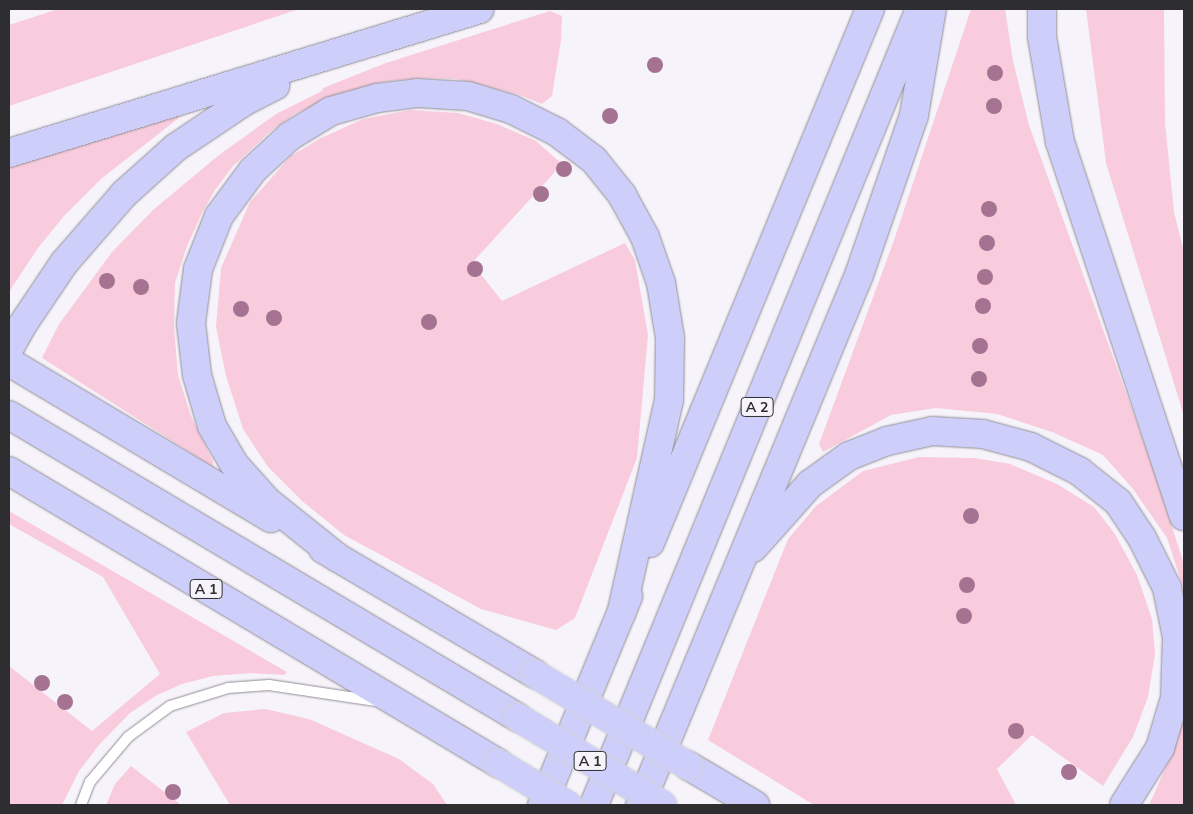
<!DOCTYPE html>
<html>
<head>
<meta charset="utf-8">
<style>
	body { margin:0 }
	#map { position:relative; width:1193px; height:814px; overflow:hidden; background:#f7f3fb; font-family:Mulish,sans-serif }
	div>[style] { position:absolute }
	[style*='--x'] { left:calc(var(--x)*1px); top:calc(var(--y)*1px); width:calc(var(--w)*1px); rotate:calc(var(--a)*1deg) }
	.green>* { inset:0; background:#f9ccdd }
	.roads { filter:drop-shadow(0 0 1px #908d94) drop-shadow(0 0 1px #908d94) }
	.service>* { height:10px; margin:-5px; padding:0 5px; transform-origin:5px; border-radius:5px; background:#fff }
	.motorway>* { height:28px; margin:-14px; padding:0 14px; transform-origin:14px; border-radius:14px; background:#cdcef9 }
	.bridges { filter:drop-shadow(0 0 1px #d1d1d1) drop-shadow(0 0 1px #d1d1d1) }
	.motorway-bridge>* { height:28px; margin:-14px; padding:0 14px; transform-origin:14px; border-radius:14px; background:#cdcef9 }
	.trees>* { width:16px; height:16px; margin:-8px; border-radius:50%; background:#a57391 }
	span { translate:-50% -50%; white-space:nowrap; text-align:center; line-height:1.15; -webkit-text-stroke:5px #f7f3fb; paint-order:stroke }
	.shield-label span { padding:1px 4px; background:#f7f3fb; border:1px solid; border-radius:4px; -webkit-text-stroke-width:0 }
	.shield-label { font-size:14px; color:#2e2d30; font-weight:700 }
	.frame { position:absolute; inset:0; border:10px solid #2e2d30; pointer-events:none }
</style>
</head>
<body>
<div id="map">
	<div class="green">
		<div style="clip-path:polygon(58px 9px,299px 9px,9px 106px,9px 25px)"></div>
		<div style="clip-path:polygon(971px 9px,1005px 9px,1013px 61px,1029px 125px,1151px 462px,1184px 564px,1184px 590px,1167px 538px,1133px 489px,1103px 455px,1052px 432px,997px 414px,936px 408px,891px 415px,823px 452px,819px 444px,893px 243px)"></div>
		<div style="clip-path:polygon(1086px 9px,1164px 9px,1165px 123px,1174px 212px,1184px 252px,1184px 416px,1106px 163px)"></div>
		<div style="clip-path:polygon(550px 11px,562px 16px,561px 40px,552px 96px,542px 104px,517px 94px,456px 79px,419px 78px,382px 82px,342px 93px,295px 114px,271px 131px,233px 166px,215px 190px,202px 213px,187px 246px,175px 283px,174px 327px,178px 375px,191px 416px,213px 461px,213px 467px,42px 358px,59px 324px,112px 252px,153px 210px,219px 155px,276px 114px,322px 91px,323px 88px,386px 63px)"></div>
		<div style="clip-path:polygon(179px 109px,180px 117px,101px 179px,64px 216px,38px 248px,9px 292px,9px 167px)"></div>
		<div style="clip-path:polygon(410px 110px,458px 113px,497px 124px,536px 141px,562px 164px,472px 263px,502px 301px,625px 243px,635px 260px,648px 335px,637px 458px,575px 618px,556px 630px,481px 609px,344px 535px,302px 501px,268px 467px,243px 429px,226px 376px,216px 327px,221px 268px,250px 202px,291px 156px,321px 138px,363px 119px)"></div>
		<div style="clip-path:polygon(919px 457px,975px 458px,1010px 464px,1057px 484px,1094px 507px,1115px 534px,1137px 575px,1152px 619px,1155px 654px,1148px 697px,1133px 737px,1103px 786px,1032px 735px,997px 769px,1016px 805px,814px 805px,708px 740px,788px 539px,816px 506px,863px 471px)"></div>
		<div style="clip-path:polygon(9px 511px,287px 672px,284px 675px,252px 673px,213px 676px,182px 684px,157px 695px,130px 713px,99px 745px,79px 771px,62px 805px,9px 805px,9px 666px,92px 731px,160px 674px,103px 577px,9px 524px)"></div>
		<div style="clip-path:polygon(1184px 699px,1184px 805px,1149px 805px,1170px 758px)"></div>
		<div style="clip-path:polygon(265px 709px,309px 719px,399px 759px,433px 784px,447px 805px,230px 805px,186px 732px,224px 713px)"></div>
		<div style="clip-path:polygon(131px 766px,181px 805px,106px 805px,115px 784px)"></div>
	</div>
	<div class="roads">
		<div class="service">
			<div style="--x:81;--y:805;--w:25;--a:-69"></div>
			<div style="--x:90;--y:782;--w:59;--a:-49.8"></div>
			<div style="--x:128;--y:737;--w:52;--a:-36.4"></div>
			<div style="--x:170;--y:706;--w:61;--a:-17.2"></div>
			<div style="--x:228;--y:688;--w:41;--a:-4.2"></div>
			<div style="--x:269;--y:685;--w:108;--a:8.5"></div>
		</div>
		<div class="motorway">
			<div style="--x:1042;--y:9;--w:28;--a:90"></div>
			<div style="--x:1042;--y:37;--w:107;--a:80.3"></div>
			<div style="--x:1060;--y:142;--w:394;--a:71.7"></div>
			<div style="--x:9;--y:153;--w:492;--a:-17"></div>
			<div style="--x:9;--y:349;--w:25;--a:-61"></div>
			<div style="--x:21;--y:327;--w:77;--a:-56.1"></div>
			<div style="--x:64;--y:263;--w:91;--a:-49"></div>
			<div style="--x:124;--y:194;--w:69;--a:-42"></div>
			<div style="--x:175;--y:148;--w:84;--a:-33.9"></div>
			<div style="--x:245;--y:101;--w:34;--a:-27"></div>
			<div style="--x:9;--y:362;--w:305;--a:30.8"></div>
			<div style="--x:9;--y:415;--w:591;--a:30.73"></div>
			<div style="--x:9;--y:471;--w:570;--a:30.84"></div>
			<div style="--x:650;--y:543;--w:578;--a:-67.61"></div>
			<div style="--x:753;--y:548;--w:86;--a:-48.3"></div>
			<div style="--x:810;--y:484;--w:48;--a:-35.7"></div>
			<div style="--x:849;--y:456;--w:41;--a:-21.5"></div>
			<div style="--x:887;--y:441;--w:46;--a:-12.5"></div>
			<div style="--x:932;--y:431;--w:51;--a:3.4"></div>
			<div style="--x:983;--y:434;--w:50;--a:15.2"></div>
			<div style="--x:1031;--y:447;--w:54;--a:26.6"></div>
			<div style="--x:1079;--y:471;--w:50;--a:38.5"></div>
			<div style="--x:1118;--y:502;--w:43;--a:56.3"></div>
			<div style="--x:1142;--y:538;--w:56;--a:63.4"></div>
			<div style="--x:1167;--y:588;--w:50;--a:78.5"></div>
			<div style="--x:1177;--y:637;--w:61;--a:91.9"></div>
			<div style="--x:1175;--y:698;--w:52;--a:106.7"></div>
			<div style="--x:1160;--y:748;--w:67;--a:122.3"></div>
			<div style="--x:323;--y:549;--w:246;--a:30.5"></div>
			<div style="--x:338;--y:558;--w:90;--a:-141.3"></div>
			<div style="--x:268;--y:502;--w:51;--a:-131.8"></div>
			<div style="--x:234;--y:464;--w:44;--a:-120.1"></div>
			<div style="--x:212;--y:426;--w:53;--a:-106.4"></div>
			<div style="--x:197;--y:375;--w:52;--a:-96.6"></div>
			<div style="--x:191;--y:323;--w:54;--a:-82.6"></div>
			<div style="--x:198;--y:269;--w:57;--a:-68.4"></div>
			<div style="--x:219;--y:216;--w:57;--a:-53.5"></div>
			<div style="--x:253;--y:170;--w:50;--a:-42.6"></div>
			<div style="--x:290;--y:136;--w:48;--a:-31.4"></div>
			<div style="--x:331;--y:111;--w:48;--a:-15.8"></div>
			<div style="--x:377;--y:98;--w:40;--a:-7.1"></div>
			<div style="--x:417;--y:93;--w:51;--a:3.4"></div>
			<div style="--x:468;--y:96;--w:45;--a:16.8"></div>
			<div style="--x:511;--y:109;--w:51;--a:26.6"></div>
			<div style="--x:557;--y:132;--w:46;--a:37.1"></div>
			<div style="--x:594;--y:160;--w:45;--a:51.3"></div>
			<div style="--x:622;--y:195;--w:48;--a:61.3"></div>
			<div style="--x:645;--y:237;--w:49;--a:70.8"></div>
			<div style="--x:661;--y:283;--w:56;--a:80.7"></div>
			<div style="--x:670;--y:338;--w:62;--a:90.9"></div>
			<div style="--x:669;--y:400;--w:219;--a:102.6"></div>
			<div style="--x:689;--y:766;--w:77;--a:30.6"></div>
			<div style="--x:542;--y:805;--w:226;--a:-67.6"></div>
			<div style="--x:594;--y:805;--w:860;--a:-67.73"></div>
			<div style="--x:640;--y:805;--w:573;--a:-67.55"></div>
			<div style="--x:859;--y:275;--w:169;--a:-71"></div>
			<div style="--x:914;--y:115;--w:108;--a:-80.4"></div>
		</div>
	</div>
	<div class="bridges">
		<div class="motorway-bridge">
			<div style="--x:535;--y:674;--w:179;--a:30.9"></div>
			<div style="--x:517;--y:717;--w:170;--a:31.1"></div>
			<div style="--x:498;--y:763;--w:82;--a:31"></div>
		</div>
	</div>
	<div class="trees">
		<div style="left:655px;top:65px"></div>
		<div style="left:995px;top:73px"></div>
		<div style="left:994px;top:106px"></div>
		<div style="left:610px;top:116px"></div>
		<div style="left:564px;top:169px"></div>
		<div style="left:541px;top:194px"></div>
		<div style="left:989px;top:209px"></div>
		<div style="left:987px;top:243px"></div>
		<div style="left:475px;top:269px"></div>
		<div style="left:985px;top:277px"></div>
		<div style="left:107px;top:281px"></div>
		<div style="left:141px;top:287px"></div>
		<div style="left:983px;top:306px"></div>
		<div style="left:241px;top:309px"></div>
		<div style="left:274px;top:318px"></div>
		<div style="left:429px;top:322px"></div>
		<div style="left:980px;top:346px"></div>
		<div style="left:979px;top:379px"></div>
		<div style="left:971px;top:516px"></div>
		<div style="left:967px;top:585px"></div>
		<div style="left:964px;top:616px"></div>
		<div style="left:42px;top:683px"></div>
		<div style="left:65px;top:702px"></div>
		<div style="left:1016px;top:731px"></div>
		<div style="left:1069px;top:772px"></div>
		<div style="left:173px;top:792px"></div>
	</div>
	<div class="shield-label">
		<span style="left:757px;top:407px">A 2</span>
		<span style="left:206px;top:589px">A 1</span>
		<span style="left:590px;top:761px">A 1</span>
	</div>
	<div class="frame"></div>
</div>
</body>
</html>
